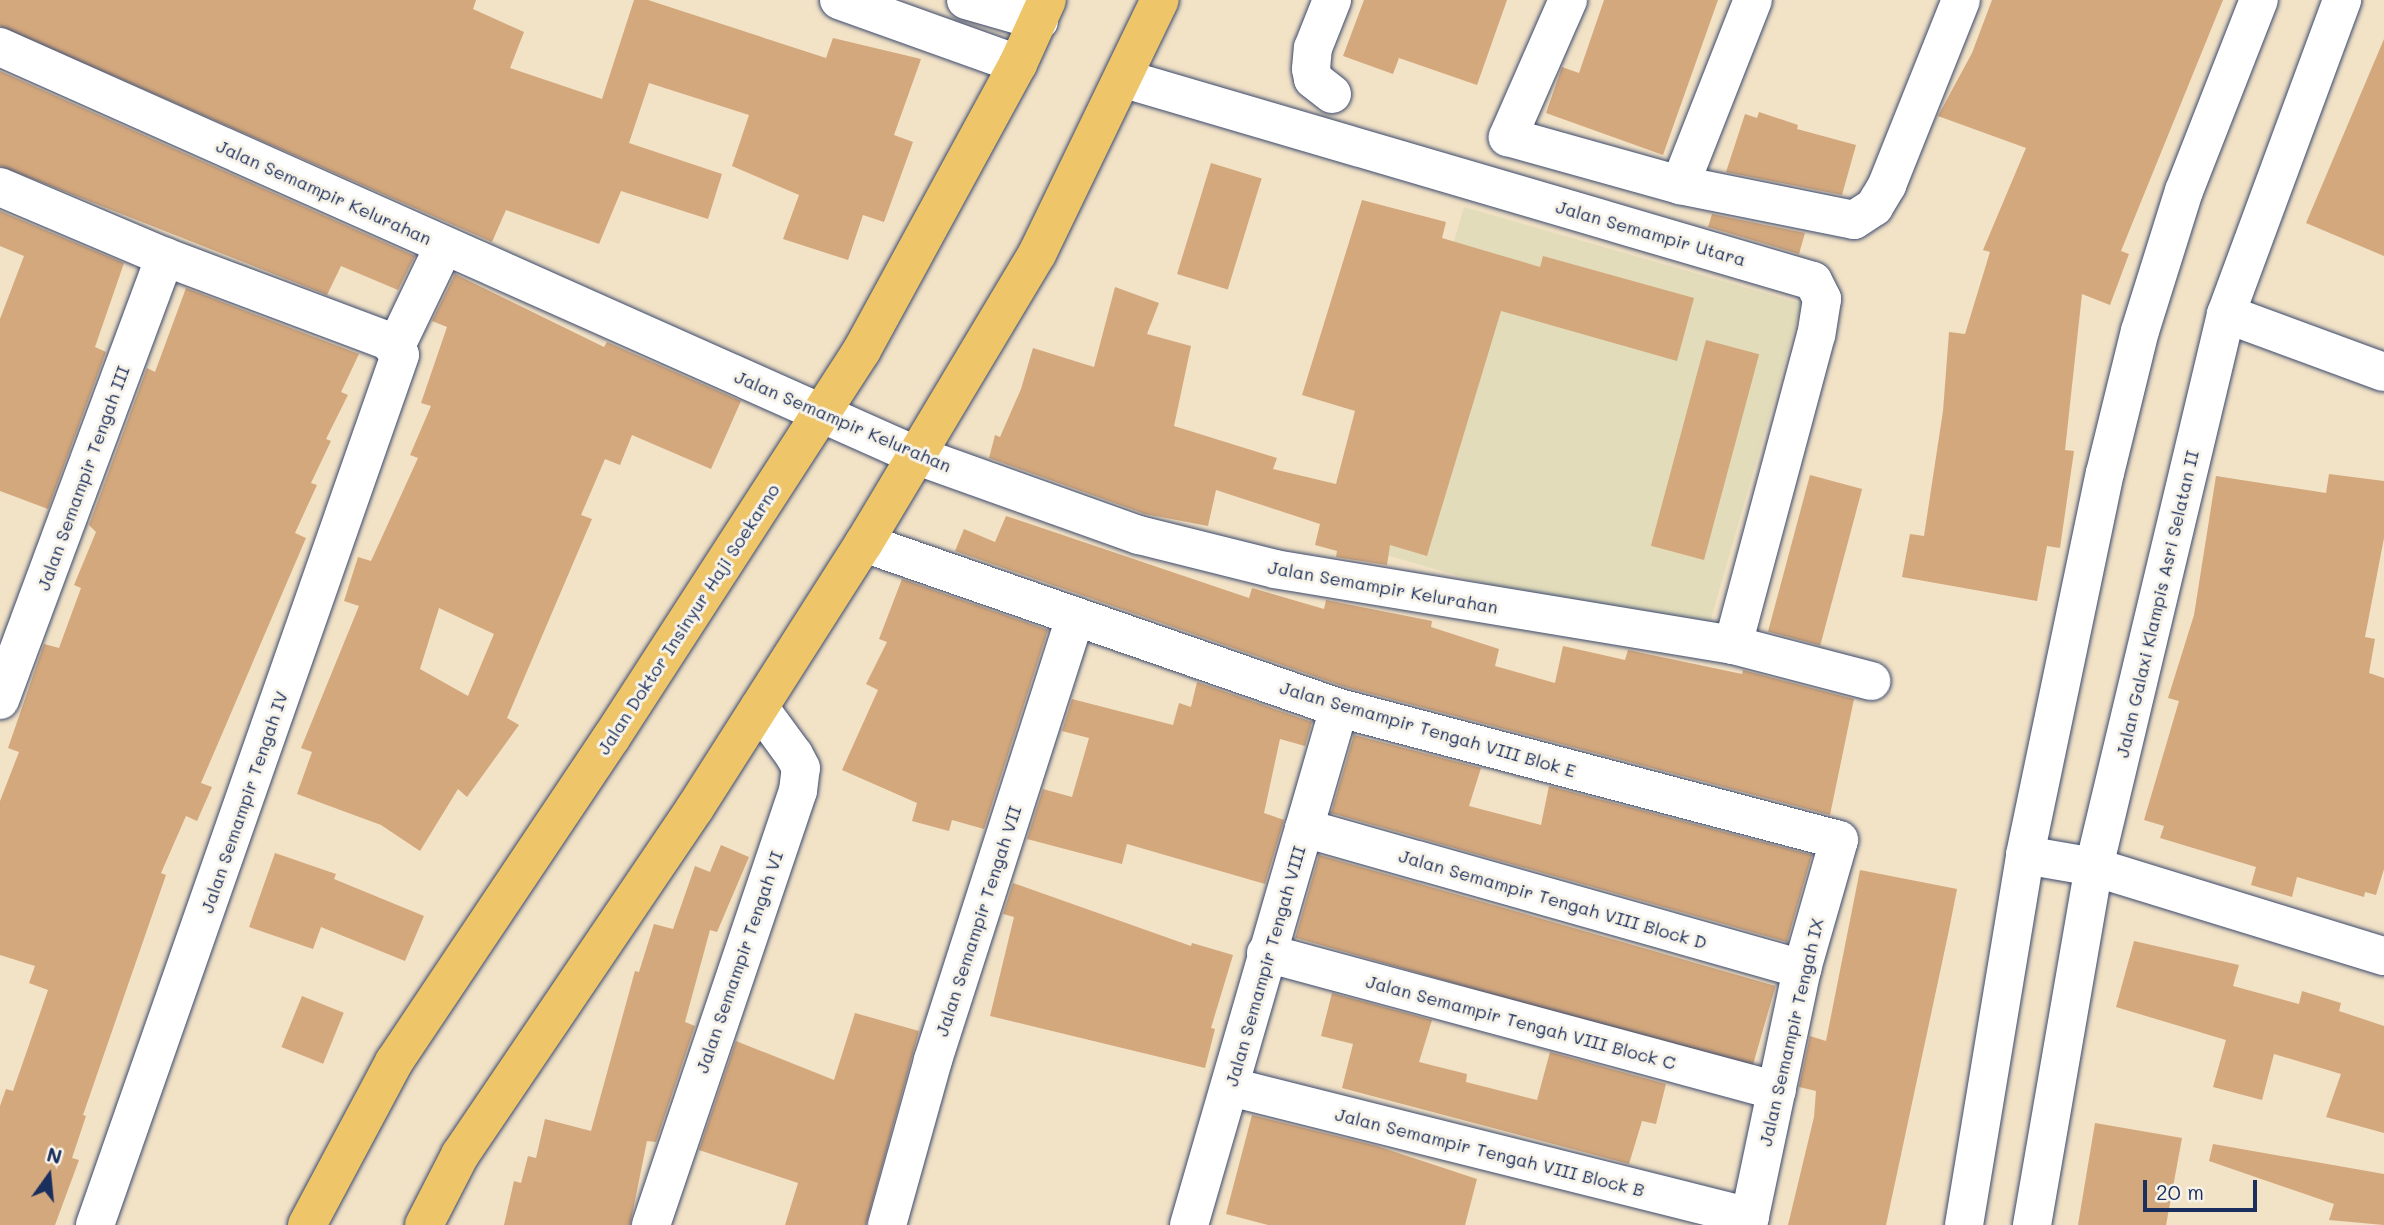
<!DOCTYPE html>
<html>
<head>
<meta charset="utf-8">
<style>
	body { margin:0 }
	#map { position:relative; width:2384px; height:1225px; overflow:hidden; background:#f2e2c6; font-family:Mali,sans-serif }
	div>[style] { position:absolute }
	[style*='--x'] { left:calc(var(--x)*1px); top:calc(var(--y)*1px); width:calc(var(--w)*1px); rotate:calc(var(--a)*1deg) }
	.built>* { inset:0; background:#e2dcba; transform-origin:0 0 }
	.building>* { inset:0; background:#d4a87d; transform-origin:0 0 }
	.roads { filter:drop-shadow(0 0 2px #3b4a6e) drop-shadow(0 0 2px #3b4a6e) }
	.minor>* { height:38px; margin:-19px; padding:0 19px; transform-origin:19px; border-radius:19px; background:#fff }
	.major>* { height:38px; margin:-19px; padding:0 19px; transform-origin:19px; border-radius:19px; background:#eec569 }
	span { translate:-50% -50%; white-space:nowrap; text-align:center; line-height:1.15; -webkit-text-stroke:6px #f7f3e8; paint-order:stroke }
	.street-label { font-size:18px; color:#1b2f5e }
	.north { position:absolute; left:14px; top:1141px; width:70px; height:70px; -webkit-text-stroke:5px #f7f3e8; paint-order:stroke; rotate:15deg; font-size:19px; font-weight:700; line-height:28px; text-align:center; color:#1b2f5e }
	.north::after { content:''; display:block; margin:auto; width:24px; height:32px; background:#1b2f5e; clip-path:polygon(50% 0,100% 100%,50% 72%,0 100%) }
	.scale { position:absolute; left:2143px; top:1180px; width:114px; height:32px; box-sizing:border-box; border:4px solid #1b2f5e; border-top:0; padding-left:9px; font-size:21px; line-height:24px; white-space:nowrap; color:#1b2f5e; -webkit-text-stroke:5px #f7f3e8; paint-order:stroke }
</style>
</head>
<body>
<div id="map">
	<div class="built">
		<div style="left:1464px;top:207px;width:351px;height:356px;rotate:16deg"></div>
	</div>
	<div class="building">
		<div style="clip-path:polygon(0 0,476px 0,473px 9px,524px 32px,510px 68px,602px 99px,634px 0,648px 0,826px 58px,833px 38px,921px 59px,894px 135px,913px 142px,884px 222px,863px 215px,848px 260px,783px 239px,799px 195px,732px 166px,749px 115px,649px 83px,629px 143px,722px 174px,708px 219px,621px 191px,599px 244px,506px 210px,492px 242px,0 26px)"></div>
		<div style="clip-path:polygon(1364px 0,1507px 0,1477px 85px,1399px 58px,1393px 74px,1343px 56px)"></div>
		<div style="clip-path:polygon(1604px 0,1718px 0,1663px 155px,1546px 113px,1562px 67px,1579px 73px)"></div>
		<div style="clip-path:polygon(1992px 0,2223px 0,2121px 251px,2129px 254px,2110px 305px,2082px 294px,2065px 450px,2074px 451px,2060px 548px,2047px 546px,2037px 601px,1902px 577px,1910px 534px,1924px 536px,1943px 411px,1949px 332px,1965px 334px,1990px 252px,1983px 250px,2026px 148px,1938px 116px,1972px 53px)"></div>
		<div style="clip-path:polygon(2384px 39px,2384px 256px,2306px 223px)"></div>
		<div style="clip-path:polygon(0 71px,415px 256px,398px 290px,341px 266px,327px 295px,0 166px)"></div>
		<div style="clip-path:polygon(1759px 112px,1798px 125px,1797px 129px,1856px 145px,1842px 195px,1726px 172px,1745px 114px,1757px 118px)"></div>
		<div style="left:1211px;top:163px;width:53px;height:116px;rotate:17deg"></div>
		<div style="clip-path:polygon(1362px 200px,1446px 222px,1442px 238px,1540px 267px,1543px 256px,1694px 298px,1677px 361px,1501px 311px,1427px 556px,1390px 545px,1387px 565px,1336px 557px,1337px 551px,1315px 545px,1320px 524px,1216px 490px,1208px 526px,1145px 514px,989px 458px,995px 435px,1000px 437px,1021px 389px,1033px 348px,1094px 367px,1115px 287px,1159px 303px,1147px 334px,1191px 346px,1174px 426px,1277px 458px,1273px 469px,1336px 484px,1355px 411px,1302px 395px)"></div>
		<div style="clip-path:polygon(0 211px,124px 263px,95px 347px,106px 352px,48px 509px,0 491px,0 319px,24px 256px,0 246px)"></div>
		<div style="clip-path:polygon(1712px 214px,1805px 233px,1799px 254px,1708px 227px)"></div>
		<div style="clip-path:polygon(evenodd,455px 274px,604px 347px,607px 342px,741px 401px,711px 469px,632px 435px,620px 465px,605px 459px,581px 515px,592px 519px,507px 718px,519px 725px,467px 797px,458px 789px,420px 851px,381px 825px,297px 794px,312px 752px,301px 748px,359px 606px,344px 601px,358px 557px,371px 561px,418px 458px,410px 455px,431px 406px,421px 403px,447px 327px,432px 321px,455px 274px,439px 608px,494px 634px,468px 696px,420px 669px,439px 608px)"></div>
		<div style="clip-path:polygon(186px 288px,359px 354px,341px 392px,348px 395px,326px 439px,331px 441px,311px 483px,317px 485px,295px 533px,306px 538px,201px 783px,212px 787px,197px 821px,186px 816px,161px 873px,166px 875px,83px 1115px,86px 1116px,72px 1158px,79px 1160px,55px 1225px,0 1225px,0 1106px,6px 1089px,13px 1091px,48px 990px,29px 983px,35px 966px,0 955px,0 801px,19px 752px,8px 748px,44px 644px,59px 648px,81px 588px,74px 585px,96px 532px,89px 525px,147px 368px,155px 372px)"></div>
		<div style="left:1706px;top:340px;width:55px;height:213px;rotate:15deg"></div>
		<div style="clip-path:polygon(2329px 474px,2384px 481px,2384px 538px,2365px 637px,2375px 639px,2369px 673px,2384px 678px,2384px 869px,2376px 895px,2365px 892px,2364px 897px,2297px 877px,2292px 897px,2251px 885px,2256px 867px,2160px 838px,2164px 826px,2144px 820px,2179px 701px,2168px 698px,2194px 615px,2216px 476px,2326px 493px)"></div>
		<div style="left:1810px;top:475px;width:54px;height:162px;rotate:15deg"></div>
		<div style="clip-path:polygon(1006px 516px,1249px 598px,1252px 588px,1324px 609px,1326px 600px,1432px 621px,1431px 627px,1499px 649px,1495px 666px,1555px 683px,1563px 646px,1625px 660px,1628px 650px,1742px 674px,1743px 670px,1854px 699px,1830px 815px,1345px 687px,955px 551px,964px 529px,995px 542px)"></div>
		<div style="clip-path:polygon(902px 579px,1048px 630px,984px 829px,952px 820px,949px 831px,912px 821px,917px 803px,842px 770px,878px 690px,866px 684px,887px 642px,879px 639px)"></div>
		<div style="clip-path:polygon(1197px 682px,1312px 722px,1305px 746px,1280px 739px,1264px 813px,1284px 820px,1265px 884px,1127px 844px,1122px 864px,1027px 839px,1043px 789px,1072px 797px,1089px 738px,1062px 731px,1072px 699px,1173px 725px,1179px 703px,1191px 707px)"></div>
		<div style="clip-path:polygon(1354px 735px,1481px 768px,1469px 806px,1541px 825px,1549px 786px,1812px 855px,1787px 942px,1331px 813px)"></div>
		<div style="clip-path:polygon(721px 845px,749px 857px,717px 932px,710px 930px,685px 1022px,695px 1026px,656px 1142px,647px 1141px,630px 1225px,504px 1225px,514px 1181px,521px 1183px,528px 1156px,536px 1158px,545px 1119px,591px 1131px,635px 971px,639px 972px,654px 924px,673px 929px,695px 866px,710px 872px)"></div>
		<div style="clip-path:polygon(275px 853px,336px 874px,334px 879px,424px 916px,405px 961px,321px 927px,313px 949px,249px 927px)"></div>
		<div style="left:1319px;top:855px;width:475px;height:86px;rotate:16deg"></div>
		<div style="clip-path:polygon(1860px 870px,1957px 889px,1949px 930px,1886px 1225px,1788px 1225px,1814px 1117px,1816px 1091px,1799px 1087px,1810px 1036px,1826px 1041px)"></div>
		<div style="clip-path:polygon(1013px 883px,1191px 946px,1192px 943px,1233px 955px,1211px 1028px,1215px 1029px,1205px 1068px,990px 1016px,1014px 917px,1003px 914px)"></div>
		<div style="clip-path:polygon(2134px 941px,2239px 965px,2233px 986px,2299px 1004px,2302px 991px,2341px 1003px,2339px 1011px,2384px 1026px,2384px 1133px,2326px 1117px,2341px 1074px,2274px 1054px,2262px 1100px,2213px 1087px,2226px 1040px,2116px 1007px)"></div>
		<div style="clip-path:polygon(1332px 993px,1432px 1020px,1419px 1062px,1467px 1074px,1466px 1082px,1537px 1100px,1550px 1052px,1666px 1084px,1656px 1124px,1642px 1121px,1629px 1164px,1342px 1088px,1353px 1044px,1321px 1036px)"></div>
		<div style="left:302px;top:996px;width:45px;height:55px;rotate:22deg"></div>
		<div style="clip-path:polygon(855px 1013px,919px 1031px,866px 1225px,785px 1225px,798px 1183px,699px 1150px,736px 1041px,834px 1080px)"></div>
		<div style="clip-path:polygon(1252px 1115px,1377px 1146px,1477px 1179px,1465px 1225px,1268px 1225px,1226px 1214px)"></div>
		<div style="clip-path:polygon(2095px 1123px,2182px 1138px,2166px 1225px,2078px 1225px)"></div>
		<div style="clip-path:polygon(2213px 1144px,2384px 1174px,2384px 1225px,2329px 1220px,2334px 1204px,2209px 1161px)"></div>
	</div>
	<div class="roads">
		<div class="minor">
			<div style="--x:839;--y:0;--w:190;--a:19.7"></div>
			<div style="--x:966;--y:0;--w:76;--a:16"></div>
			<div style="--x:1568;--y:0;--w:150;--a:113.7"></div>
			<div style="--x:1508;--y:137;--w:179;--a:15.6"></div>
			<div style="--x:1680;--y:185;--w:177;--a:11.4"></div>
			<div style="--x:1854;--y:220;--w:24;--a:-33"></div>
			<div style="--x:1874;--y:207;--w:26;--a:-59"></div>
			<div style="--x:1887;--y:185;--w:199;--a:-68.2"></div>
			<div style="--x:0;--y:47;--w:1002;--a:24.03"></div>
			<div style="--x:915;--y:455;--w:238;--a:19.7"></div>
			<div style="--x:1139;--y:535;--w:140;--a:14"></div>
			<div style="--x:1275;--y:569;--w:464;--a:9.4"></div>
			<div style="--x:1733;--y:645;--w:143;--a:14.6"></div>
			<div style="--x:1125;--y:79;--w:717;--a:16.36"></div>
			<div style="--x:1813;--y:281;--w:20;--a:63"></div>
			<div style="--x:1822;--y:299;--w:36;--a:99"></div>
			<div style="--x:1816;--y:335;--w:321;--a:105"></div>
			<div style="--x:1332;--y:94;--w:24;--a:-142"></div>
			<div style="--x:1313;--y:79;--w:10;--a:-101"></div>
			<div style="--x:1311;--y:69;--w:21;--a:-85"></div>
			<div style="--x:1313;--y:48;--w:52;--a:-68.4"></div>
			<div style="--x:1680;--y:185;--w:199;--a:-68.5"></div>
			<div style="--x:0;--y:187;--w:179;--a:23"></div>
			<div style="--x:165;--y:257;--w:238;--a:20.6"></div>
			<div style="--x:388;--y:341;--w:18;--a:49"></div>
			<div style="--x:400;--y:355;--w:922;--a:109.32"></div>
			<div style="--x:2226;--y:314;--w:168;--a:20.2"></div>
			<div style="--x:396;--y:346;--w:111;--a:-64.4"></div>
			<div style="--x:864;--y:543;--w:503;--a:19.16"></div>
			<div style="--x:1339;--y:708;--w:517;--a:14.79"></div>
			<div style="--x:1839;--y:840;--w:134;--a:106"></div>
			<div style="--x:1802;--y:969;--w:262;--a:101.9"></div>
			<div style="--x:0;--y:700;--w:473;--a:-69.6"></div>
			<div style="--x:1304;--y:828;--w:518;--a:15.81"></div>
			<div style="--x:2025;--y:855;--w:70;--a:9.9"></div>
			<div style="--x:2094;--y:867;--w:303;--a:17.1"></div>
			<div style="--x:1266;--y:953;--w:529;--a:15.11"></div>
			<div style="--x:1231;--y:1087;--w:535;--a:14.06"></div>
			<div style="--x:651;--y:1225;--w:458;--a:-71.3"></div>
			<div style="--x:798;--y:791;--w:23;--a:-83"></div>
			<div style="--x:801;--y:768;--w:15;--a:-118"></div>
			<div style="--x:794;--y:755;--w:59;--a:-126.1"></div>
			<div style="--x:887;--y:1225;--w:171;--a:-74.4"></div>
			<div style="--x:933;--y:1060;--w:463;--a:-72.2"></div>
			<div style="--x:1189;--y:1225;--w:538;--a:-73.82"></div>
			<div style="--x:1964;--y:1225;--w:375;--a:-80.6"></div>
			<div style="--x:2025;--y:855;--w:390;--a:-78.2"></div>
			<div style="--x:2105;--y:473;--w:146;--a:-76.2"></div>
			<div style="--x:2140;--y:331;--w:147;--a:-72.6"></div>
			<div style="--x:2184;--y:191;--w:205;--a:-68.6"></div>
			<div style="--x:2032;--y:1225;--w:363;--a:-80.2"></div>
			<div style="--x:2094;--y:867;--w:569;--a:-76.57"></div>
			<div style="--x:2226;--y:314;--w:335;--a:-69.7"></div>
		</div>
		<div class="major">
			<div style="--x:307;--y:1225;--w:185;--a:-61.9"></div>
			<div style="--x:394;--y:1062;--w:390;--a:-56.2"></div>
			<div style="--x:611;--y:738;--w:462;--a:-57.1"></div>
			<div style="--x:862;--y:350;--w:326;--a:-61.4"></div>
			<div style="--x:1018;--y:64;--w:70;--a:-65.6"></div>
			<div style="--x:424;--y:1225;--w:79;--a:-62.8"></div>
			<div style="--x:460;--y:1155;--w:419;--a:-55.9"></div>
			<div style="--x:695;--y:808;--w:314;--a:-57.5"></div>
			<div style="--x:864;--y:543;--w:337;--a:-59.1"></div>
			<div style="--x:1037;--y:254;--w:282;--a:-64.2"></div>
		</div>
	</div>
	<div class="street-label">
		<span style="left:324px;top:192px;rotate:24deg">Jalan Semampir Kelurahan</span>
		<span style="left:1651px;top:233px;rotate:16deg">Jalan Semampir Utara</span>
		<span style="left:843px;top:421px;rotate:23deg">Jalan Semampir Kelurahan</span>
		<span style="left:83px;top:478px;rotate:-70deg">Jalan Semampir Tengah III</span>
		<span style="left:1383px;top:587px;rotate:10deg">Jalan Semampir Kelurahan</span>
		<span style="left:2157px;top:604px;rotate:-77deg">Jalan Galaxi Klampis Asri Selatan II</span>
		<span style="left:688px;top:619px;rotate:-57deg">Jalan Doktor Insinyur Haji Soekarno</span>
		<span style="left:1428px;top:729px;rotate:16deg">Jalan Semampir Tengah VIII Blok E</span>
		<span style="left:244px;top:802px;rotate:-71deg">Jalan Semampir Tengah IV</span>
		<span style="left:1553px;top:899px;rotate:16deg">Jalan Semampir Tengah VIII Block D</span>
		<span style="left:978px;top:921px;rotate:-72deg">Jalan Semampir Tengah VII</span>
		<span style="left:739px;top:962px;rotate:-71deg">Jalan Semampir Tengah VI</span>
		<span style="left:1265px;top:966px;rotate:-74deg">Jalan Semampir Tengah VIII</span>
		<span style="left:1521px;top:1022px;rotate:15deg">Jalan Semampir Tengah VIII Block C</span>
		<span style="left:1791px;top:1032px;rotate:-77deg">Jalan Semampir Tengah IX</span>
		<span style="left:1490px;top:1152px;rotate:14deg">Jalan Semampir Tengah VIII Block B</span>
	</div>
	<div class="north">N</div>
	<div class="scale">20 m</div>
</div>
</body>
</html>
